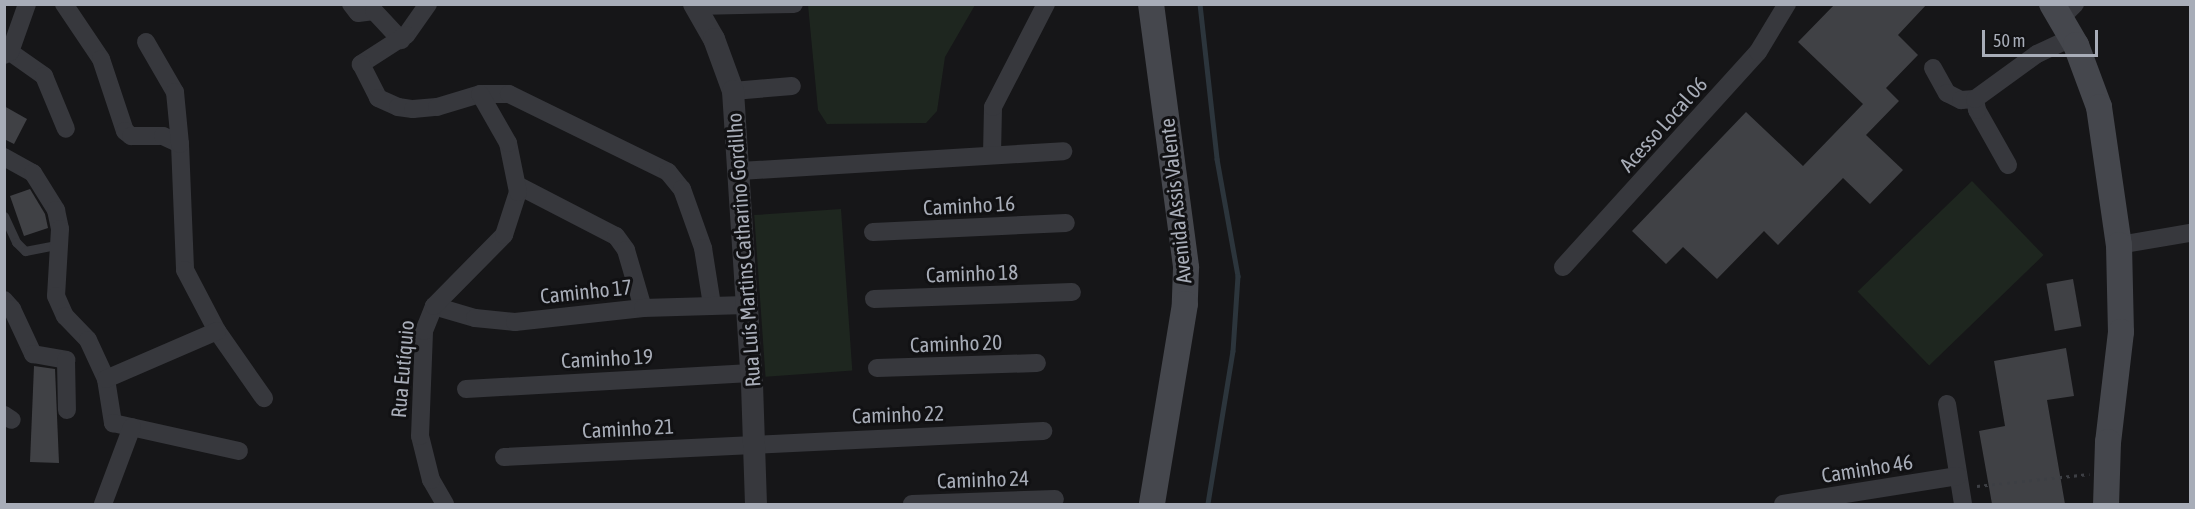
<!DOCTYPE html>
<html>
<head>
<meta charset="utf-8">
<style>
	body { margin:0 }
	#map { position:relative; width:2195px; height:509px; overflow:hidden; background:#161618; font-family:"Asap Condensed",sans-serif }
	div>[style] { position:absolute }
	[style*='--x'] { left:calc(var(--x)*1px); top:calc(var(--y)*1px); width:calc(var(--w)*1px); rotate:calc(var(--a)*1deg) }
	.green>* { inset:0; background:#1e261f; transform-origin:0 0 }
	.stream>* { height:4.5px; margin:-2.25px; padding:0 2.25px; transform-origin:2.25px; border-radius:2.25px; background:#2c353c }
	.building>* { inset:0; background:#404145; transform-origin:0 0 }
	.path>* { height:3px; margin-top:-1.5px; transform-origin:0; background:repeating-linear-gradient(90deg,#3d3f44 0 3px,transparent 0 7.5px) }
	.service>* { height:9px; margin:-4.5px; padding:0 4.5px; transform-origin:4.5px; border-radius:4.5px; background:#37383d }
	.minor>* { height:18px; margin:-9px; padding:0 9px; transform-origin:9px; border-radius:9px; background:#37383d }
	.tertiary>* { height:22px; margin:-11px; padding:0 11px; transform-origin:11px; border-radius:11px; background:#37383d }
	.secondary>* { height:26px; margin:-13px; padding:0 13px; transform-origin:13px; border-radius:13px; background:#45474d }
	span { translate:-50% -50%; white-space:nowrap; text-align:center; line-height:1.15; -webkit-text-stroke:6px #111113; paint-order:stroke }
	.street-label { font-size:21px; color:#a8adb8 }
	.frame { position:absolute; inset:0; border:6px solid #a8adb8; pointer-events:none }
	.scale { position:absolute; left:1982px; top:30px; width:116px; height:27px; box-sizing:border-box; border:3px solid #a8adb8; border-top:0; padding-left:8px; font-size:18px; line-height:21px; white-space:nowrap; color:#a8adb8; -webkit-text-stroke:4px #111113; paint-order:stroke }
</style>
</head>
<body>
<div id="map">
	<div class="green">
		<div style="clip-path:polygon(808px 5px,975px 5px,945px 57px,937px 111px,926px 123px,827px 124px,818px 110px)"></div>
		<div style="left:1972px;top:181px;width:103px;height:159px;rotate:46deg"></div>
		<div style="left:841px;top:209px;width:162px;height:87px;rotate:86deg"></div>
	</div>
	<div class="stream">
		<div style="--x:1200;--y:4;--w:156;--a:83.7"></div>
		<div style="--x:1217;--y:159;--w:119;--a:79.8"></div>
		<div style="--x:1238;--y:276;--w:75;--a:93.8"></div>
		<div style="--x:1233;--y:351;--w:155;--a:99.3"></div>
	</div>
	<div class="building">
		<div style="clip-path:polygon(1835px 4px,1927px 4px,1898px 35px,1918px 55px,1886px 88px,1899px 101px,1866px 135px,1903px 170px,1870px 204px,1843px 178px,1778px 245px,1764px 231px,1717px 279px,1683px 247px,1666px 264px,1632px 231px,1746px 112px,1803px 166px,1863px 104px,1798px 42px)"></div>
		<div style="clip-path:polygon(4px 106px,27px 119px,14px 144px,4px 139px)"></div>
		<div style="clip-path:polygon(30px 189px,45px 214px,48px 228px,24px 236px,10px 196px)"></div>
		<div style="left:2073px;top:279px;width:48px;height:27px;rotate:80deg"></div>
		<div style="clip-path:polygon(2066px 348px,2074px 396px,2047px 400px,2065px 504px,1992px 504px,1979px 431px,2005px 426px,1994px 361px)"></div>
		<div style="clip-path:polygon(34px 366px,55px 369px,59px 463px,30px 462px)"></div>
	</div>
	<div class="path">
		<div style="--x:1977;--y:486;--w:113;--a:-6.1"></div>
	</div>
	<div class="service">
		<div style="--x:4;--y:216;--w:29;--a:65"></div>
		<div style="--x:16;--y:242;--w:13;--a:45"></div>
		<div style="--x:25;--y:251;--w:36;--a:-11"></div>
	</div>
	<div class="minor">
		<div style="--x:64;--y:4;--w:66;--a:56.1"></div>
		<div style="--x:101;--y:59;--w:76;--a:71.6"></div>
		<div style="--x:125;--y:131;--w:8;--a:40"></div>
		<div style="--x:131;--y:136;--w:32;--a:0"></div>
		<div style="--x:163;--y:136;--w:19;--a:25"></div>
		<div style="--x:180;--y:144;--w:126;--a:87.7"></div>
		<div style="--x:185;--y:270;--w:69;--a:62.3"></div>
		<div style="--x:217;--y:331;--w:82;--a:55"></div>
		<div style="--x:351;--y:4;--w:11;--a:52"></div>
		<div style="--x:358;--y:13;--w:16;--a:-7"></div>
		<div style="--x:374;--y:11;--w:40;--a:47"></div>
		<div style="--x:428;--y:4;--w:38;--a:125"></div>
		<div style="--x:406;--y:35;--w:54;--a:147.2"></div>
		<div style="--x:361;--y:64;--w:38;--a:63"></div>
		<div style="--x:378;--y:98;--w:22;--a:24"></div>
		<div style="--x:398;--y:107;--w:15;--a:8"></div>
		<div style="--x:413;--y:109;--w:24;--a:-5"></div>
		<div style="--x:437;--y:107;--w:45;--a:-16.8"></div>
		<div style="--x:480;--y:94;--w:29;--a:0"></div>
		<div style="--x:509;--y:94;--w:177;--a:26.1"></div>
		<div style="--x:668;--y:172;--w:22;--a:51"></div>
		<div style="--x:682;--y:189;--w:63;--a:70.4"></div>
		<div style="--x:703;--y:248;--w:58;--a:81"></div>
		<div style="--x:695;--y:6;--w:99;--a:-1.2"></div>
		<div style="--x:2061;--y:18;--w:20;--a:-45"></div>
		<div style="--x:146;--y:42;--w:58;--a:59.9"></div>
		<div style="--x:175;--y:92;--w:52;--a:84.5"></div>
		<div style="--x:10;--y:52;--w:42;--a:35.2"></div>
		<div style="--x:44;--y:76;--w:57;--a:67.5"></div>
		<div style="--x:4;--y:55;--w:7;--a:-27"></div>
		<div style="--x:10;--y:52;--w:51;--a:-70.5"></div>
		<div style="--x:1933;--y:68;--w:29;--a:61"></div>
		<div style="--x:1947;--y:93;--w:16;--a:27"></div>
		<div style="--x:1961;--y:100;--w:14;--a:-4"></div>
		<div style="--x:733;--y:91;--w:59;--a:-4.8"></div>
		<div style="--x:992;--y:155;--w:48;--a:-88.8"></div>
		<div style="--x:993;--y:107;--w:116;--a:-62.8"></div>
		<div style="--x:4;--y:157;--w:33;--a:29"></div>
		<div style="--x:33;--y:173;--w:44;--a:58.1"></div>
		<div style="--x:56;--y:210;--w:19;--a:78"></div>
		<div style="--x:60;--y:229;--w:67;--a:93.4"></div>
		<div style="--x:56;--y:296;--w:22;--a:66"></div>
		<div style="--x:65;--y:316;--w:33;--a:46"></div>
		<div style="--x:88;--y:340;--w:43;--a:65.2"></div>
		<div style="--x:106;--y:379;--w:45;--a:81"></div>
		<div style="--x:113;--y:423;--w:129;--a:12.5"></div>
		<div style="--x:2008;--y:165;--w:63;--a:-119.4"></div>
		<div style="--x:1977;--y:110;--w:11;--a:-100"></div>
		<div style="--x:1975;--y:99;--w:77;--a:-36"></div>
		<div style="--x:2037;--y:54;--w:38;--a:-25"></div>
		<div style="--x:740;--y:171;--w:324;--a:-3.5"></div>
		<div style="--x:517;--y:185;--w:111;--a:27.3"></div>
		<div style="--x:616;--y:236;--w:17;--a:54"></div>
		<div style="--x:626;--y:250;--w:60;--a:73.7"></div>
		<div style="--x:873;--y:232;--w:193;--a:-2.7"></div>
		<div style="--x:2119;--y:245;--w:72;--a:-9.6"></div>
		<div style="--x:1563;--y:267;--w:290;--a:-47.8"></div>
		<div style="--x:1758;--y:52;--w:56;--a:-58.9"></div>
		<div style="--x:874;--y:299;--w:198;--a:-2"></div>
		<div style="--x:4;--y:300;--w:12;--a:48"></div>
		<div style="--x:12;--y:309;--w:50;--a:65"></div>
		<div style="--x:33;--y:354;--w:34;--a:10"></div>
		<div style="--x:66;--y:360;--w:50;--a:88.9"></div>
		<div style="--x:434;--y:306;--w:43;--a:16.3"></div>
		<div style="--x:475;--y:318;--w:40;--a:5.7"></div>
		<div style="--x:515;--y:322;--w:129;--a:-6.2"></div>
		<div style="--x:643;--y:308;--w:103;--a:-1.7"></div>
		<div style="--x:877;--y:368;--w:160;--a:-1.8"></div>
		<div style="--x:106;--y:379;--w:121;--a:-23.4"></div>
		<div style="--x:466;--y:389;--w:285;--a:-3.2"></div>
		<div style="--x:1947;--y:404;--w:101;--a:80.9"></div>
		<div style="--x:4;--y:415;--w:9;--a:32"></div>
		<div style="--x:504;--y:457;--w:540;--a:-2.76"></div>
		<div style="--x:103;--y:504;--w:82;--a:-69.4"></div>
		<div style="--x:445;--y:504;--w:28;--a:-120"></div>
		<div style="--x:431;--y:480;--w:45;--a:-104"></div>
		<div style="--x:420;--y:436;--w:105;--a:-87.8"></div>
		<div style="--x:424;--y:331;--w:27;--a:-68"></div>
		<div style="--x:434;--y:306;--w:100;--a:-45.4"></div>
		<div style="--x:504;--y:235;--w:45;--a:-72"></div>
		<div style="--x:518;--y:192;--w:50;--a:-101.5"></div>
		<div style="--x:508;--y:143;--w:56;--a:-119.7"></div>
		<div style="--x:912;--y:504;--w:143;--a:-2"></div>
		<div style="--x:1783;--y:504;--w:177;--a:-9.1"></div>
	</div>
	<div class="tertiary">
		<div style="--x:694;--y:4;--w:40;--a:60.3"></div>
		<div style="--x:714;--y:39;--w:55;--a:69.9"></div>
		<div style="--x:733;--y:91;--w:294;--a:86.3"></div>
		<div style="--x:752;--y:384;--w:120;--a:88.1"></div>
	</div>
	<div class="secondary">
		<div style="--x:1151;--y:4;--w:266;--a:82.4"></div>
		<div style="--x:1186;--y:268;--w:36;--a:92"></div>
		<div style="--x:1185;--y:304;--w:203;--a:99.4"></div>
		<div style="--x:2052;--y:4;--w:48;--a:59.7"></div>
		<div style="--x:2076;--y:45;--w:66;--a:69.6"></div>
		<div style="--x:2099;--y:107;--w:139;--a:81.8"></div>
		<div style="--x:2119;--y:245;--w:87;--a:88.7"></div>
		<div style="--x:2121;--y:332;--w:111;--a:96.7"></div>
		<div style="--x:2108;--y:442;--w:62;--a:91.8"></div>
	</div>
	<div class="street-label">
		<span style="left:1663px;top:124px;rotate:-48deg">Acesso Local 06</span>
		<span style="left:1175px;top:201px;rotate:-96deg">Avenida Assis Valente</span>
		<span style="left:969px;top:205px;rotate:-3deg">Caminho 16</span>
		<span style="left:743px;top:250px;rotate:-94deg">Rua Luís Martins Catharino Gordilho</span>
		<span style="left:972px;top:273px;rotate:-2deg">Caminho 18</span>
		<span style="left:586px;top:291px;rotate:-6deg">Caminho 17</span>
		<span style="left:956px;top:343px;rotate:-2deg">Caminho 20</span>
		<span style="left:607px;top:358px;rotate:-3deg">Caminho 19</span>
		<span style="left:402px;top:369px;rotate:-85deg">Rua Eutíquio</span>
		<span style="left:898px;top:414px;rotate:-2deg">Caminho 22</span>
		<span style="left:628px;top:428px;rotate:-3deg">Caminho 21</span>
		<span style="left:1867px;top:468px;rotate:-9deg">Caminho 46</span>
		<span style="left:983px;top:479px;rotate:-2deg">Caminho 24</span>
	</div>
	<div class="frame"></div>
	<div class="scale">50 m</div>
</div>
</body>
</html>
